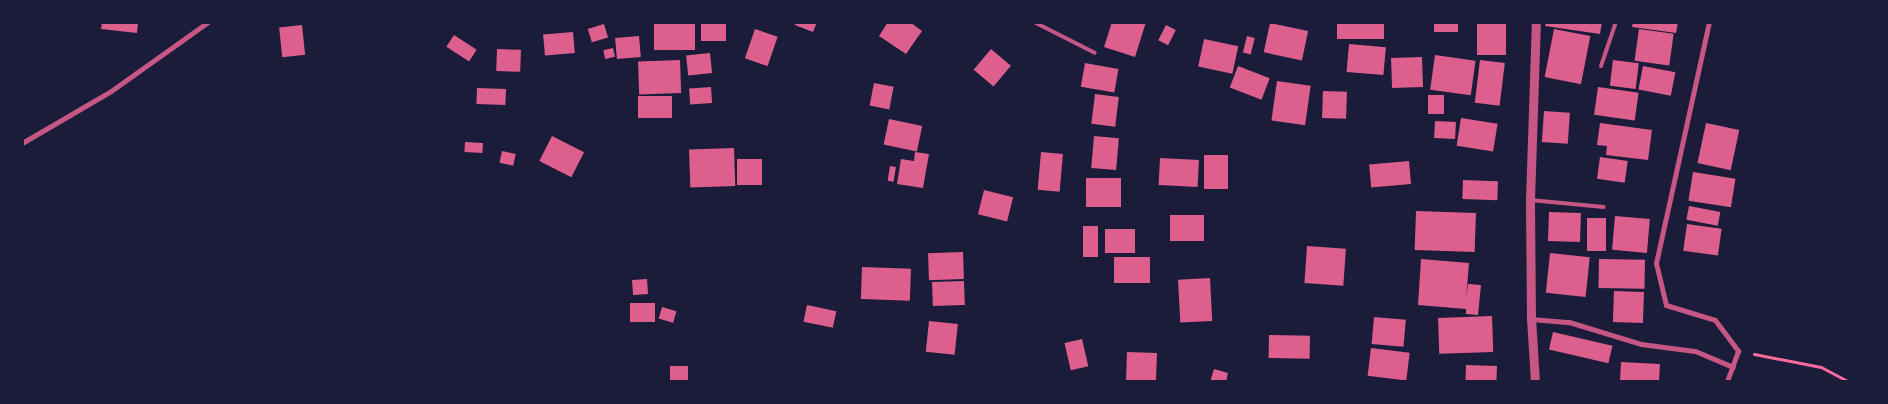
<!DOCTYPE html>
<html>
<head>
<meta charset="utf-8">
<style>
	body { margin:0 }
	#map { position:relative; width:1888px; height:404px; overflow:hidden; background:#1b1b3a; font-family:"Alegreya Sans",sans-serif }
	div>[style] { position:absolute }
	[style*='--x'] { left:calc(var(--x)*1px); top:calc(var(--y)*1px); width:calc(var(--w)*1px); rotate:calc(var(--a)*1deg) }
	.building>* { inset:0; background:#dd5f8e; transform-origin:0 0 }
	.path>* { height:3px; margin:-1.5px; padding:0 1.5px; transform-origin:1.5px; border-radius:1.5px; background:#ff6b9d }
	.service>* { height:4px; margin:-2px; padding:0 2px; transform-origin:2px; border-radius:2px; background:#c65784 }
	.minor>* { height:5px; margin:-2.5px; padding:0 2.5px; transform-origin:2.5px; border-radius:2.5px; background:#c65784 }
	.tertiary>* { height:9px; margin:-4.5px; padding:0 4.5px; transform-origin:4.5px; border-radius:4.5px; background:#c65784 }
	span { translate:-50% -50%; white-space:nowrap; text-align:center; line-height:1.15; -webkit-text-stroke:5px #1b1b3a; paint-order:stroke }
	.frame { position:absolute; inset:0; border:24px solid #1b1b3a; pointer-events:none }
</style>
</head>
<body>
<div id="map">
	<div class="building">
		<div style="clip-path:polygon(102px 22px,138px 22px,137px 33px,101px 29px)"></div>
		<div style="left:654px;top:22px;width:41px;height:28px"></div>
		<div style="left:701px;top:22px;width:25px;height:19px"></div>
		<div style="clip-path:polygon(796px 22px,817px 22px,813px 32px,795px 25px)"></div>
		<div style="clip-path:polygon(888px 22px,910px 22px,922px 31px,906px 54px,879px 36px)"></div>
		<div style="clip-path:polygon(1112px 22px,1146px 22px,1135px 57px,1104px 47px)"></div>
		<div style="left:1337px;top:22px;width:47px;height:17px"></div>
		<div style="left:1434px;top:22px;width:24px;height:10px"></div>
		<div style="left:1477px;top:22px;width:29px;height:33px"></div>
		<div style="clip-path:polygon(1546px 22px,1602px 22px,1600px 34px,1545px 26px)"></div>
		<div style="clip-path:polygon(1633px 22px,1678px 22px,1676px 33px,1632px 27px)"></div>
		<div style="left:1270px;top:23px;width:39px;height:30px;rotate:12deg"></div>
		<div style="left:604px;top:24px;width:14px;height:17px;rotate:73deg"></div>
		<div style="left:302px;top:25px;width:30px;height:23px;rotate:84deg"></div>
		<div style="left:1166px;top:25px;width:11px;height:17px;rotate:27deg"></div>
		<div style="left:755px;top:29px;width:24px;height:31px;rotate:19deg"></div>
		<div style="left:1554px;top:29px;width:37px;height:49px;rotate:11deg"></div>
		<div style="left:1639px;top:29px;width:35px;height:32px;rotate:8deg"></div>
		<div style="left:573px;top:32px;width:21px;height:30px;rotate:85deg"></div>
		<div style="left:454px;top:35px;width:27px;height:14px;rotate:33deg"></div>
		<div style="left:639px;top:36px;width:21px;height:24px;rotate:85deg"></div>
		<div style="left:1247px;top:36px;width:8px;height:17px;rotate:14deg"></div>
		<div style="left:1204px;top:39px;width:35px;height:28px;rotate:12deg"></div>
		<div style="left:1349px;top:44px;width:37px;height:28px;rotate:5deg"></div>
		<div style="left:613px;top:48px;width:9px;height:10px;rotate:77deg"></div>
		<div style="left:497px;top:49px;width:24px;height:22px;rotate:2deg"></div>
		<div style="left:991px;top:49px;width:26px;height:27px;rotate:40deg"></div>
		<div style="left:710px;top:53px;width:20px;height:24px;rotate:84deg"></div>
		<div style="left:1435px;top:55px;width:41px;height:35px;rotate:8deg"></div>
		<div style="left:1422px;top:57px;width:30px;height:31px;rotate:88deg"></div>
		<div style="left:680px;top:60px;width:33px;height:42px;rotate:88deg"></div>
		<div style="left:1480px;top:60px;width:25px;height:43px;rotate:7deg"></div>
		<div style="left:1613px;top:60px;width:26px;height:26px;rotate:7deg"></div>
		<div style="left:1085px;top:63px;width:34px;height:24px;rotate:10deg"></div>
		<div style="left:1238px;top:66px;width:34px;height:23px;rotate:21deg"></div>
		<div style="left:1643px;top:66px;width:33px;height:24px;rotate:11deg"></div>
		<div style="left:1277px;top:81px;width:34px;height:40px;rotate:8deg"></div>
		<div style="left:874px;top:83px;width:20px;height:23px;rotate:11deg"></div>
		<div style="left:711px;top:87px;width:16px;height:22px;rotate:86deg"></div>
		<div style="left:1598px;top:87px;width:41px;height:28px;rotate:8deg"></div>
		<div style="left:477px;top:88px;width:29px;height:16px;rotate:2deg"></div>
		<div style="left:1323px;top:91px;width:24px;height:27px;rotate:2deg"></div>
		<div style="left:1095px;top:94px;width:24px;height:30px;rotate:7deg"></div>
		<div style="left:1428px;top:95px;width:16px;height:19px"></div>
		<div style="left:638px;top:96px;width:34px;height:22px"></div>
		<div style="left:1544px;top:111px;width:26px;height:31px;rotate:4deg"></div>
		<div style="left:1461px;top:118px;width:37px;height:28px;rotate:9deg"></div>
		<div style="left:889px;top:119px;width:34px;height:26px;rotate:12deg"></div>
		<div style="left:1435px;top:121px;width:21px;height:17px;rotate:3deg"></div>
		<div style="clip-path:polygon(1600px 123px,1652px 130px,1648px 160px,1606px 155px,1607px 146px,1597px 145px)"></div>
		<div style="left:1706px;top:123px;width:34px;height:41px;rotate:12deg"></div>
		<div style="left:552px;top:136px;width:36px;height:28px;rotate:27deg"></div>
		<div style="left:1094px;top:136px;width:25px;height:32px;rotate:5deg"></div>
		<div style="left:465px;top:142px;width:18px;height:10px;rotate:3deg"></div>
		<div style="left:734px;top:148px;width:38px;height:45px;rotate:88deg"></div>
		<div style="left:502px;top:151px;width:14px;height:12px;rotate:12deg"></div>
		<div style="clip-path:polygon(915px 152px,929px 154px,923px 188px,897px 184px,901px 159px,914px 161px)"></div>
		<div style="left:1041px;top:152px;width:22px;height:38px;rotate:5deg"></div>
		<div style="left:1204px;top:155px;width:24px;height:34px"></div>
		<div style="left:1600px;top:157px;width:28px;height:22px;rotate:8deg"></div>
		<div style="left:1160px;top:158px;width:39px;height:27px;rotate:3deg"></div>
		<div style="left:737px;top:159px;width:25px;height:26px"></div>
		<div style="left:1409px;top:161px;width:23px;height:40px;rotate:85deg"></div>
		<div style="left:890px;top:166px;width:6px;height:15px;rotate:9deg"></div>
		<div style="left:1693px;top:172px;width:43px;height:29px;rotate:9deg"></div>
		<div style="left:1086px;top:178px;width:35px;height:29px"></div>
		<div style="left:1463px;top:180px;width:35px;height:19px;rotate:2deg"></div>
		<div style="left:984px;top:190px;width:30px;height:25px;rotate:14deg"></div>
		<div style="left:1689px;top:206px;width:32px;height:14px;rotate:11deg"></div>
		<div style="left:1416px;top:211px;width:60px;height:39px;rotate:2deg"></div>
		<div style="left:1549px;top:212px;width:32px;height:29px;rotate:2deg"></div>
		<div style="left:1170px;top:215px;width:34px;height:26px"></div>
		<div style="left:1615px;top:216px;width:35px;height:34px;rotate:5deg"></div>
		<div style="left:1587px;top:218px;width:19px;height:33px"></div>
		<div style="left:1687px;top:224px;width:35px;height:27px;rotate:8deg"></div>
		<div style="left:1083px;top:226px;width:15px;height:31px"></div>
		<div style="left:1105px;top:229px;width:30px;height:24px"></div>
		<div style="left:1307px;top:246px;width:39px;height:37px;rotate:4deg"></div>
		<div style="left:963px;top:252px;width:27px;height:35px;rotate:88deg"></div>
		<div style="left:1550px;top:253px;width:40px;height:40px;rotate:6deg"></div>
		<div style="left:1114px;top:257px;width:36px;height:26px"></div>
		<div style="clip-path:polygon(1421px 259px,1469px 263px,1466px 300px,1468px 284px,1481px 285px,1478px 315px,1466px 314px,1466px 309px,1418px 305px)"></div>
		<div style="left:1599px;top:259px;width:46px;height:29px;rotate:1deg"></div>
		<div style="left:862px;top:267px;width:49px;height:32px;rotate:2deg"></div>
		<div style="left:1210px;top:278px;width:43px;height:32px;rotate:87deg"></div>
		<div style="left:647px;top:279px;width:15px;height:15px;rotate:86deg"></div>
		<div style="left:964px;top:281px;width:24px;height:32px;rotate:88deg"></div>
		<div style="left:1614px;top:291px;width:30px;height:31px;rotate:2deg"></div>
		<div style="left:630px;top:303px;width:25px;height:19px"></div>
		<div style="left:807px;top:305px;width:30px;height:17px;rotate:12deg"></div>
		<div style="left:662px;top:307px;width:15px;height:12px;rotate:16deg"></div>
		<div style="left:1492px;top:316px;width:36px;height:54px;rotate:88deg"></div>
		<div style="left:1374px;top:317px;width:32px;height:27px;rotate:5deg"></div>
		<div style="left:929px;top:321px;width:29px;height:31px;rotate:6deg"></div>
		<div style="left:1553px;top:332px;width:61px;height:18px;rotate:13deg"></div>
		<div style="left:1269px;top:335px;width:41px;height:23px;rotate:1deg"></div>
		<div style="left:1082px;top:339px;width:28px;height:18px;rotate:77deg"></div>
		<div style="left:1371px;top:348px;width:39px;height:28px;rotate:7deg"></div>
		<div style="left:1127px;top:352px;width:30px;height:30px;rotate:2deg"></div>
		<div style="left:1621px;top:362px;width:39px;height:20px;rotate:3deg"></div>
		<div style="left:1466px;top:365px;width:31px;height:17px;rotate:2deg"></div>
		<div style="left:688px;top:366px;width:16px;height:18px;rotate:90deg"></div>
		<div style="clip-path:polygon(1214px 369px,1228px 373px,1226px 382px,1210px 382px)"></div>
	</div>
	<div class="path">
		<div style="--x:1754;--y:354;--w:68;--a:11"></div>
		<div style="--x:1821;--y:367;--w:32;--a:28"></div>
	</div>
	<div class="service">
		<div style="--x:1034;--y:22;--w:68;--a:26.9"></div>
		<div style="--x:1601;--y:66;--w:46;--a:-71.2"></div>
		<div style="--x:1530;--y:200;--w:74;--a:5.4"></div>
	</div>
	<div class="minor">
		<div style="--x:1709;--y:22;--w:247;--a:102.4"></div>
		<div style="--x:1656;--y:263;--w:43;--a:76.6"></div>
		<div style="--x:1666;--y:305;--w:51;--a:17"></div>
		<div style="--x:1715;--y:320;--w:39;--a:53"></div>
		<div style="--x:1738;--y:351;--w:33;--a:110"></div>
		<div style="--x:22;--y:143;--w:103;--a:-30.3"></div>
		<div style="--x:111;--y:91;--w:119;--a:-35.4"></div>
		<div style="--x:1531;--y:319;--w:38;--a:5"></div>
		<div style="--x:1569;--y:322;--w:75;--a:17"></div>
		<div style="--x:1641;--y:344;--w:54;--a:7.4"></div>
		<div style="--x:1695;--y:351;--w:41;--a:22.8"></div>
	</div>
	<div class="tertiary">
		<div style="--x:1535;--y:382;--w:63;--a:-93.6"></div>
		<div style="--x:1531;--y:319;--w:119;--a:-90.5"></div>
		<div style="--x:1530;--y:200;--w:178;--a:-88.1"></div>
	</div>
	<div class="frame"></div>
</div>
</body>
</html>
